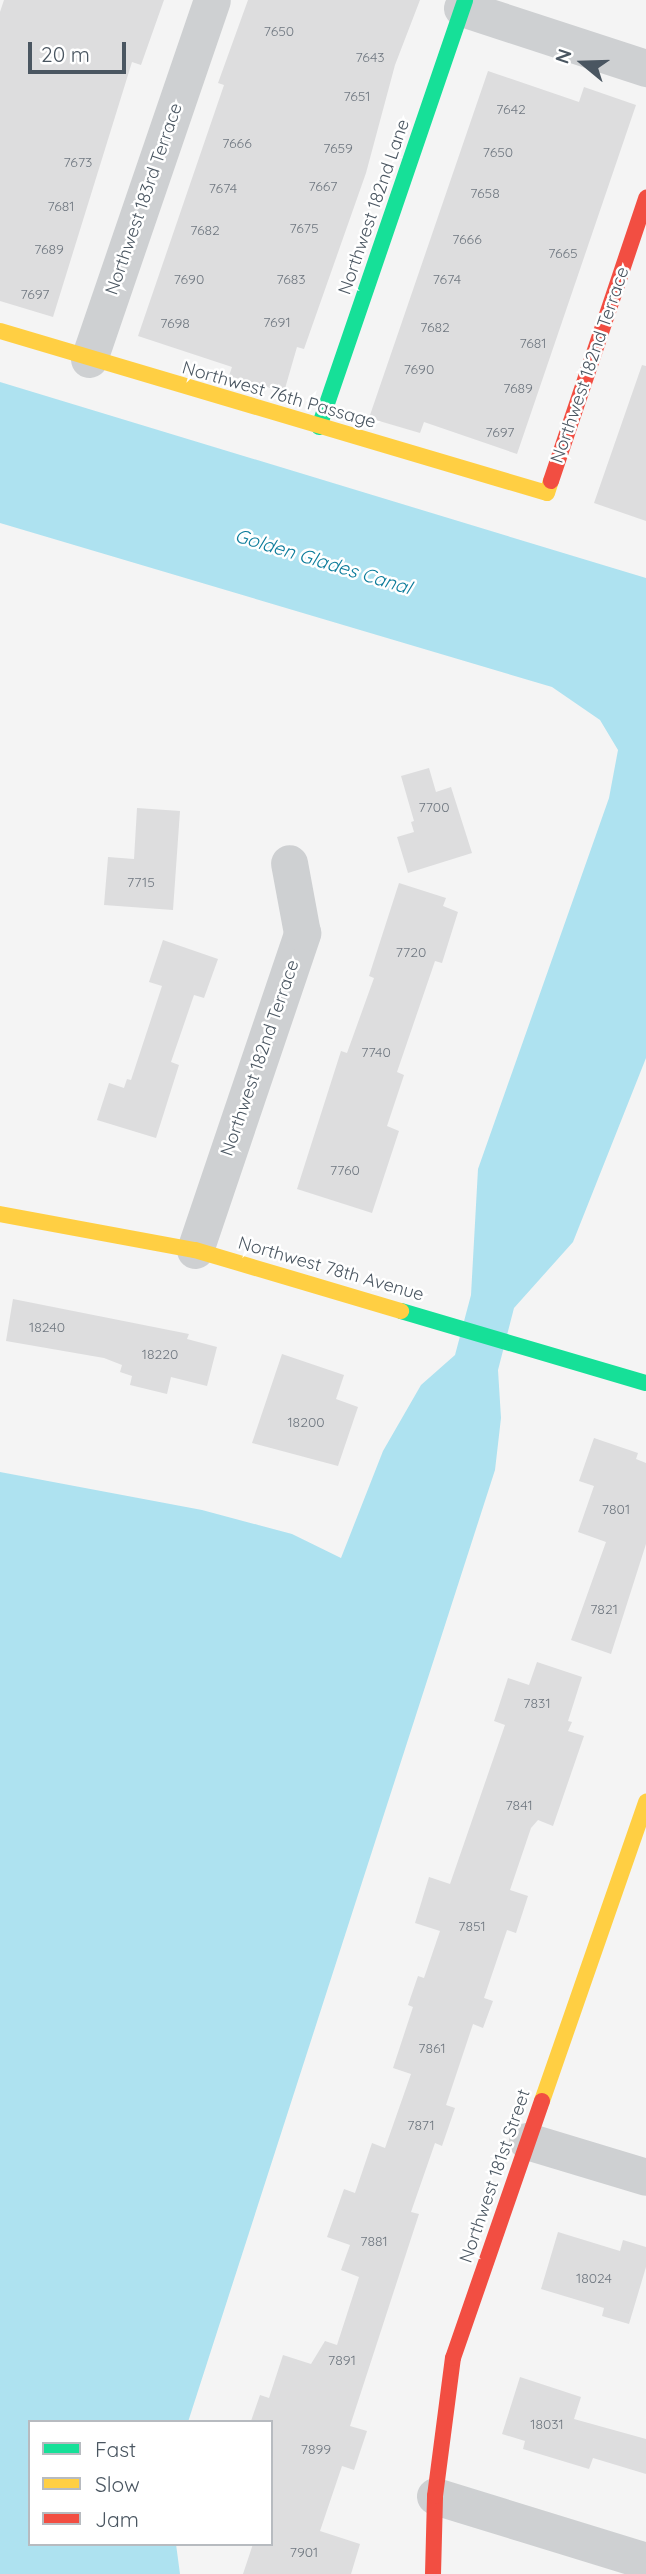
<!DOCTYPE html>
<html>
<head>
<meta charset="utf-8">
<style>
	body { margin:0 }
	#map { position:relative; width:646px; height:2574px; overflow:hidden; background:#f4f4f4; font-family:Quicksand,sans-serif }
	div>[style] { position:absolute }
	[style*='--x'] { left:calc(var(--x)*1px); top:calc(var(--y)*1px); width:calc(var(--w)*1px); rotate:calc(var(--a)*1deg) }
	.water>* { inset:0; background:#aee2f0 }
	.building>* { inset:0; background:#ddddde }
	.street>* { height:37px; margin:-18.5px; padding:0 18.5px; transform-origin:18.5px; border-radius:18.5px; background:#ced0d2 }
	.fast>* { height:16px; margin:-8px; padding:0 8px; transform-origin:8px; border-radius:8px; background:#16e098 }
	.slow>* { height:16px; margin:-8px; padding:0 8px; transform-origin:8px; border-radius:8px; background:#ffcf43 }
	.jam>* { height:16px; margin:-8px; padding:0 8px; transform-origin:8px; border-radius:8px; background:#f24e42 }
	span { translate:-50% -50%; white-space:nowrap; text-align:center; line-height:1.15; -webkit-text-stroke:5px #fff; paint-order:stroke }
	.number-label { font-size:14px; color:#707881 }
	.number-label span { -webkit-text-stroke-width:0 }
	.street-label { font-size:18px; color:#4a5661 }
	.water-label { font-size:19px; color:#0c7c9b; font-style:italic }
	.legend { position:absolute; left:28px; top:2420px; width:245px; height:126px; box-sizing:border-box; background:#fff; border:2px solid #b7bbc0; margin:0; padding:9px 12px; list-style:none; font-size:21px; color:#4a5661 }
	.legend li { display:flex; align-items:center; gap:14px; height:35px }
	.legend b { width:35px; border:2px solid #b7bbc0 }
	.north { position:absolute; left:548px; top:28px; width:70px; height:70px; -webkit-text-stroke:5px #fff; paint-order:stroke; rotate:289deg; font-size:19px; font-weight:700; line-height:28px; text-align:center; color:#4a5661 }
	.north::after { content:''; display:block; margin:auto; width:24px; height:32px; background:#4a5661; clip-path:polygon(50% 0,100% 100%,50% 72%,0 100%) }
	.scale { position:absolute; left:28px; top:42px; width:98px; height:32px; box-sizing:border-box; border:4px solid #4a5661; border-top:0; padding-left:9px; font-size:21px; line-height:24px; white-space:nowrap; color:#4a5661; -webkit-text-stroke:5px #fff; paint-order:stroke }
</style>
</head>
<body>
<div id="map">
	<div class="water">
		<div style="clip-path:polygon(0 382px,646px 578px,646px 1058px,573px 1242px,514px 1308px,498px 1370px,501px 1418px,495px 1470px,188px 2422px,30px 2422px,30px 2544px,176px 2544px,180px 2574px,0 2574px,0 1472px,202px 1510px,292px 1534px,341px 1558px,383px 1451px,421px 1385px,455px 1355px,471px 1295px,478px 1169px,609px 798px,618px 750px,600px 720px,552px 687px,0 523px)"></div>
	</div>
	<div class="building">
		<div style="clip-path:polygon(4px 0,164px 0,141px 65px,132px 62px,53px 317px,0 301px,0 12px)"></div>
		<div style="clip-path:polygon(248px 0,420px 0,395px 65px,366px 173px,304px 349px,297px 347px,284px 392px,229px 376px,232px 367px,138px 336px,224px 85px,218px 83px)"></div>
		<div style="clip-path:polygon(488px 71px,579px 102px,584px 87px,636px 105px,517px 454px,424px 422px,420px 433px,369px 418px)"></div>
		<div style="clip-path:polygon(642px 365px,646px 366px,646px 521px,594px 503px)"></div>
		<div style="clip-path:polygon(429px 768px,436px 792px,451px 787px,472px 853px,408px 873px,397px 837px,414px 832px,411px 822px,414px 821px,401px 776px)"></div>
		<div style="clip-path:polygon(137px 808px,180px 811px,173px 910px,104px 905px,108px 857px,134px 859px)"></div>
		<div style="clip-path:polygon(399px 883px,446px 898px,443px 906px,458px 912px,442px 963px,435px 961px,397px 1072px,404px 1075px,387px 1126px,399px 1131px,372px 1213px,297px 1189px,341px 1051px,347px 1053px,374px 978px,369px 976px)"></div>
		<div style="clip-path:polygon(163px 940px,218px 959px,204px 998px,194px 995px,171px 1062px,179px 1065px,156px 1138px,97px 1120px,109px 1083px,124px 1088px,127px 1079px,131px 1080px,162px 986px,149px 982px)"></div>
		<div style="clip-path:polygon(13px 1299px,189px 1334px,187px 1339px,217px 1347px,207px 1386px,171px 1377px,167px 1394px,130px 1385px,132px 1376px,120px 1372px,122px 1365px,104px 1358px,6px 1341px)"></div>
		<div style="clip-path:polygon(282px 1354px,344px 1375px,336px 1399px,358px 1407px,338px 1466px,252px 1443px)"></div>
		<div style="clip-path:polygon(594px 1438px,638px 1453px,636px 1459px,646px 1463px,646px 1544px,611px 1654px,571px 1640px,606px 1542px,578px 1532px,594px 1486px,579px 1481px)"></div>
		<div style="clip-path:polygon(537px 1662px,582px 1677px,568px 1721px,572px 1722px,568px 1731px,584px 1736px,553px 1826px,538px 1820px,531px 1828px,510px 1890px,528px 1896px,516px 1933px,507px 1930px,484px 1998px,493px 2001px,483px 2028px,473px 2024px,446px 2105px,455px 2108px,442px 2146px,435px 2143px,411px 2212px,419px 2214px,350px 2426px,367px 2431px,354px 2470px,342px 2466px,320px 2531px,360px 2544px,351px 2574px,243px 2574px,253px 2544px,271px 2544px,271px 2422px,251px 2421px,260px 2395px,269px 2398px,283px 2355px,311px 2364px,325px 2341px,337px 2345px,359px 2277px,341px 2270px,350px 2245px,327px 2237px,344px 2189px,355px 2193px,372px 2143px,385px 2148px,411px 2074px,393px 2068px,413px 2007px,408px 2005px,418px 1976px,424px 1978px,440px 1931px,415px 1923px,429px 1877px,450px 1884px,505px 1725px,494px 1721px,508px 1678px,529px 1685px)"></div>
		<div style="clip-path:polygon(558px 2232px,620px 2251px,623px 2240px,646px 2247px,646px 2267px,629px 2324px,602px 2316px,604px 2308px,541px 2289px)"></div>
		<div style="clip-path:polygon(520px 2377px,581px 2397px,574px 2419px,646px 2439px,646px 2474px,593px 2458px,589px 2469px,523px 2449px,525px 2441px,502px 2434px)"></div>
	</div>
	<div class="street">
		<div style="--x:462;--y:8;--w:194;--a:18.1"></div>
		<div style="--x:89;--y:359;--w:379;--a:-71.1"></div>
		<div style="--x:195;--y:1250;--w:335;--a:-71.3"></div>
		<div style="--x:302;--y:933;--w:71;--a:-100.5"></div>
		<div style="--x:527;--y:2141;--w:124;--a:16.8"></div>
		<div style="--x:435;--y:2496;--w:221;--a:17.1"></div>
	</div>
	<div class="fast">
		<div style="--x:319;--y:427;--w:451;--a:-71.1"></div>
		<div style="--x:401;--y:1311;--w:255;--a:16.4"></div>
	</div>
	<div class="slow">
		<div style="--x:0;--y:331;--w:570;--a:16.5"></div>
		<div style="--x:547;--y:493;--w:13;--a:-72"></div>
		<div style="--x:0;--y:1214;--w:198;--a:10.5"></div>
		<div style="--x:195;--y:1250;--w:215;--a:16.5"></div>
		<div style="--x:542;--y:2101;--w:317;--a:-70.8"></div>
	</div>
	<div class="jam">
		<div style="--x:551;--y:481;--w:299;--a:-71.4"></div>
		<div style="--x:433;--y:2574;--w:78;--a:-88.5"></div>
		<div style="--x:435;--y:2496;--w:139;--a:-82.6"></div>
		<div style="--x:453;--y:2358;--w:272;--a:-70.9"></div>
	</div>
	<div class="number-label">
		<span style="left:279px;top:31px">7650</span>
		<span style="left:370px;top:57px">7643</span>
		<span style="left:357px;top:96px">7651</span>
		<span style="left:511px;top:109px">7642</span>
		<span style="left:237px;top:143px">7666</span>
		<span style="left:338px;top:148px">7659</span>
		<span style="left:498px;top:152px">7650</span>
		<span style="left:78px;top:162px">7673</span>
		<span style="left:323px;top:186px">7667</span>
		<span style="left:223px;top:188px">7674</span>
		<span style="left:485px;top:193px">7658</span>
		<span style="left:61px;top:206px">7681</span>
		<span style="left:304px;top:228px">7675</span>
		<span style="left:205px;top:230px">7682</span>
		<span style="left:467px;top:239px">7666</span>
		<span style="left:49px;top:249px">7689</span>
		<span style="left:563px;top:253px">7665</span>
		<span style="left:189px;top:279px">7690</span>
		<span style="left:291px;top:279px">7683</span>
		<span style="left:447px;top:279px">7674</span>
		<span style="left:35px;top:294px">7697</span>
		<span style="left:277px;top:322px">7691</span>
		<span style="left:175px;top:323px">7698</span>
		<span style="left:435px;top:327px">7682</span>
		<span style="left:533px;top:343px">7681</span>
		<span style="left:419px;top:369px">7690</span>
		<span style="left:518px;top:388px">7689</span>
		<span style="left:500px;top:432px">7697</span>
		<span style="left:434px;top:807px">7700</span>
		<span style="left:141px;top:882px">7715</span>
		<span style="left:411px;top:952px">7720</span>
		<span style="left:376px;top:1052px">7740</span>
		<span style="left:345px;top:1170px">7760</span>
		<span style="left:47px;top:1327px">18240</span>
		<span style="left:160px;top:1354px">18220</span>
		<span style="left:306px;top:1422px">18200</span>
		<span style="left:616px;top:1509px">7801</span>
		<span style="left:604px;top:1609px">7821</span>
		<span style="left:537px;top:1703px">7831</span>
		<span style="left:519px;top:1805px">7841</span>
		<span style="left:472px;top:1926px">7851</span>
		<span style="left:432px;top:2048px">7861</span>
		<span style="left:421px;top:2125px">7871</span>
		<span style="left:374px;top:2241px">7881</span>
		<span style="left:594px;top:2278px">18024</span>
		<span style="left:342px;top:2360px">7891</span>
		<span style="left:547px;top:2424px">18031</span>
		<span style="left:316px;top:2449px">7899</span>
		<span style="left:304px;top:2552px">7901</span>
	</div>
	<div class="street-label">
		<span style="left:144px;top:199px;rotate:-71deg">Northwest 183rd Terrace</span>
		<span style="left:374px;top:207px;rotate:-71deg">Northwest 182nd Lane</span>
		<span style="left:590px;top:365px;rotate:-71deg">Northwest 182nd Terrace</span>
		<span style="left:279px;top:395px;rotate:16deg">Northwest 76th Passage</span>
		<span style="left:260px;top:1058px;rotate:-71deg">Northwest 182nd Terrace</span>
		<span style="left:331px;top:1269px;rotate:16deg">Northwest 78th Avenue</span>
		<span style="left:495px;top:2176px;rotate:-71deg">Northwest 181st Street</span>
	</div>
	<div class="water-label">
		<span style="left:323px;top:562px;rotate:17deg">Golden Glades Canal</span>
	</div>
	<ul class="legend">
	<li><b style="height:9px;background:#16e098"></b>Fast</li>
	<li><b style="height:9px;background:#ffcf43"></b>Slow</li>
	<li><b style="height:9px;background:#f24e42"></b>Jam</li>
	</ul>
	<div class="north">N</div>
	<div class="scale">20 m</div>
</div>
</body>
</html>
